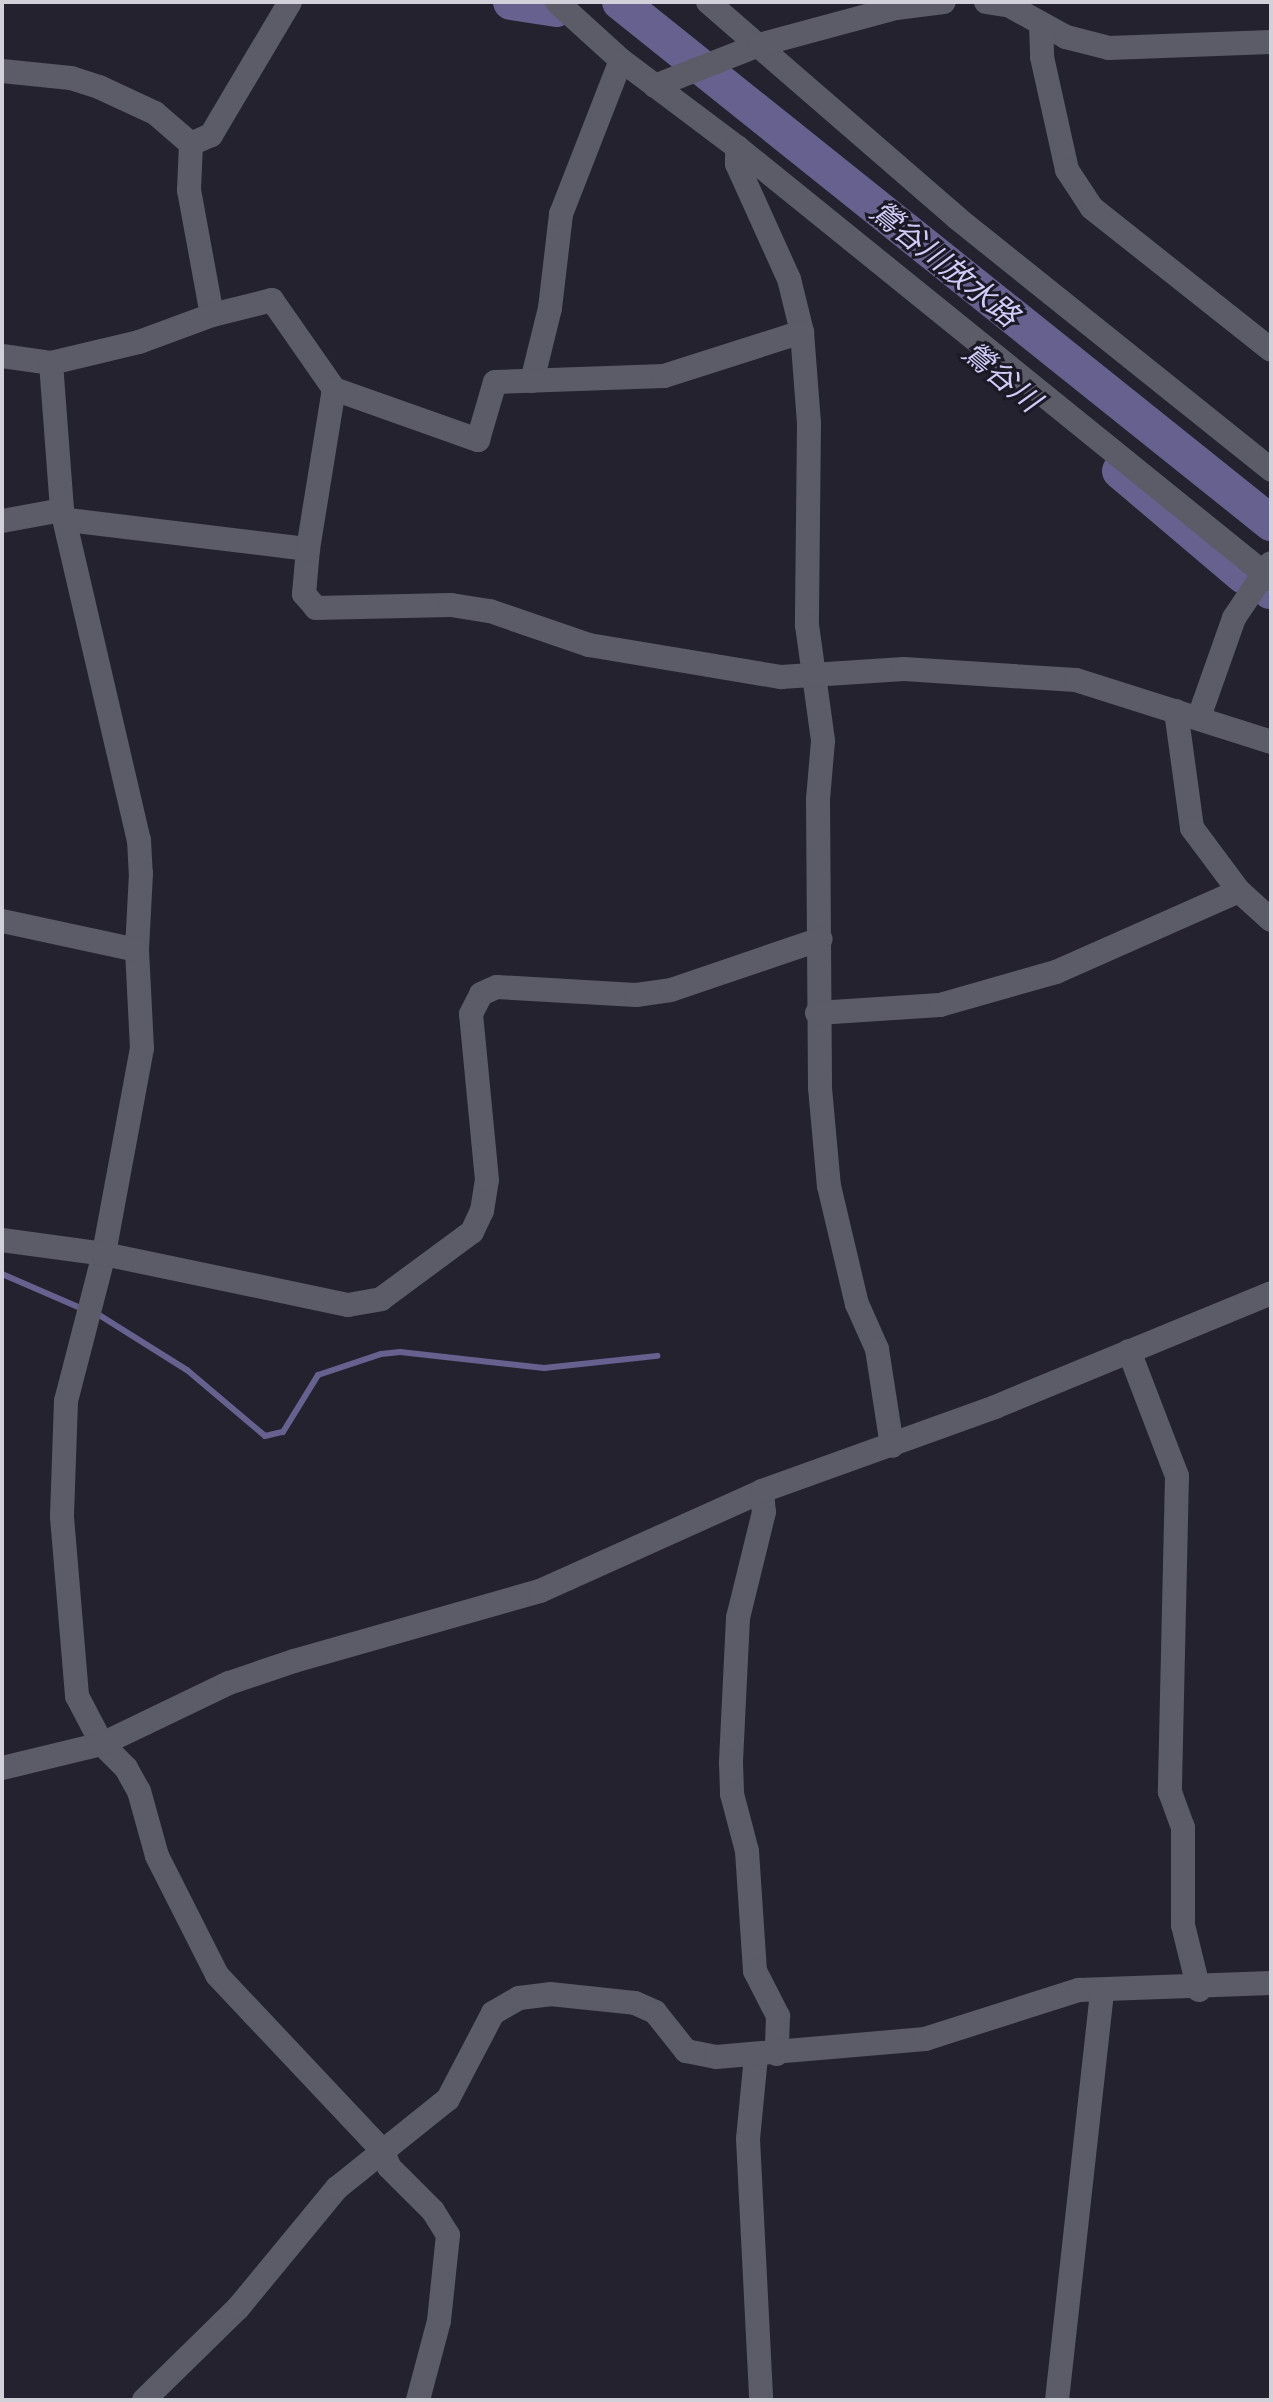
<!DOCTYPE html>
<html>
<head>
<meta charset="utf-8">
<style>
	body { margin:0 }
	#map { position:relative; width:1273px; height:2402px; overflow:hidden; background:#24222e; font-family:Manrope,"Noto Sans JP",sans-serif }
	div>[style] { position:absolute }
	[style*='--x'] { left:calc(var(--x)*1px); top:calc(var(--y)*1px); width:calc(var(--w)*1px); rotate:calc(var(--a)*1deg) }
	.stream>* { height:6px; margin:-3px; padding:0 3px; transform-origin:3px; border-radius:3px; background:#676190 }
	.river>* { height:36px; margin:-18px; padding:0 18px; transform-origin:18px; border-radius:18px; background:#676190 }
	.minor>* { height:24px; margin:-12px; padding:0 12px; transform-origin:12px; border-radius:12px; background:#5c5b68 }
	span { translate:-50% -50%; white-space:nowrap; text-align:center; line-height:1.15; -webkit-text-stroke:6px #1a1924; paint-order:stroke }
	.water-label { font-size:30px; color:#d0cbf9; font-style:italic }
	.frame { position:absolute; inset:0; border:4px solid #d2d1d9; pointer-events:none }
</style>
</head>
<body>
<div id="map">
	<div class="stream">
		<div style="--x:2;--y:1274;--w:90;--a:23.4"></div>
		<div style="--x:96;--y:1313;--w:107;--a:32.1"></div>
		<div style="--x:187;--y:1370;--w:102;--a:40.2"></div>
		<div style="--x:265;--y:1436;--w:18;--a:-13"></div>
		<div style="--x:283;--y:1432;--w:67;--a:-58.4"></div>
		<div style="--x:318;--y:1375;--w:66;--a:-18.4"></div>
		<div style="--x:381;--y:1354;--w:19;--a:-6"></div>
		<div style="--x:400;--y:1352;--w:145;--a:6.3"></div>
		<div style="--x:544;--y:1368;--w:114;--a:-6.1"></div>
	</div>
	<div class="river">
		<div style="--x:511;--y:2;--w:46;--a:8.8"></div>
		<div style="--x:620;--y:2;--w:834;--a:38.67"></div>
		<div style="--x:1120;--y:471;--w:162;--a:40.3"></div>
		<div style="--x:1270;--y:591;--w:1;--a:0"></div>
	</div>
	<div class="minor">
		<div style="--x:290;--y:2;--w:155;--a:120.7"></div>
		<div style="--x:211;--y:135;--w:22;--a:156"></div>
		<div style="--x:191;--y:144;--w:46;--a:92.5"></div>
		<div style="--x:189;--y:190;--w:127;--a:79.6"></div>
		<div style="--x:212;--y:315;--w:62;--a:-14"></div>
		<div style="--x:272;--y:300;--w:108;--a:55.1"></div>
		<div style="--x:557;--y:2;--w:86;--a:42.2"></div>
		<div style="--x:621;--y:60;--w:145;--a:36.9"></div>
		<div style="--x:737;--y:147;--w:17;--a:90"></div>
		<div style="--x:737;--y:164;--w:126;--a:65.7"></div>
		<div style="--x:789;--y:279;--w:55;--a:76.2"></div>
		<div style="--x:802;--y:332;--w:92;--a:85.6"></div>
		<div style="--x:809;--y:424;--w:201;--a:90.6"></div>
		<div style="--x:807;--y:625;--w:117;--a:82.1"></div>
		<div style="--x:823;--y:741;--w:58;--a:94.9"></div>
		<div style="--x:818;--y:799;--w:289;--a:89.6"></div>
		<div style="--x:820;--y:1088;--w:98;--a:84.8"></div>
		<div style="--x:829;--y:1186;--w:121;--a:76.7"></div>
		<div style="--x:857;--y:1304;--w:49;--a:66"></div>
		<div style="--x:877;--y:1349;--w:98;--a:81.2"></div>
		<div style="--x:708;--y:2;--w:330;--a:40.9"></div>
		<div style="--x:957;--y:218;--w:403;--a:38.7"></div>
		<div style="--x:986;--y:2;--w:24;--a:9"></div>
		<div style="--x:1010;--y:6;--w:64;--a:29"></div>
		<div style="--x:1066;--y:37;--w:44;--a:14.3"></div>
		<div style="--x:1109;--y:48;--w:162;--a:-2.1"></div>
		<div style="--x:1041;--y:24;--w:33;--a:88"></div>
		<div style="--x:1042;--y:57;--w:116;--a:77.5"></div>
		<div style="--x:1067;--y:170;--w:45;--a:56.7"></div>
		<div style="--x:1092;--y:208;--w:228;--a:38.4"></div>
		<div style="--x:2;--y:71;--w:69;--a:5.8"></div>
		<div style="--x:71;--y:78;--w:29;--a:18"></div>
		<div style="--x:99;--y:87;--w:62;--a:24.9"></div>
		<div style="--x:155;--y:113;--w:48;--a:40.7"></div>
		<div style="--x:655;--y:86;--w:112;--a:-21.5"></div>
		<div style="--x:759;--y:45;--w:142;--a:-15.1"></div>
		<div style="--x:896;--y:8;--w:48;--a:-7.1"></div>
		<div style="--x:737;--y:147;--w:687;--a:38.97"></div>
		<div style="--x:2;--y:356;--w:49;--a:8.1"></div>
		<div style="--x:51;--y:363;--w:147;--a:85.7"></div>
		<div style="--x:62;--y:510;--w:339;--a:76.9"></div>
		<div style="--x:139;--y:840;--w:33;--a:87"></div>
		<div style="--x:141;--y:873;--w:77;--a:93"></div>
		<div style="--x:137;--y:950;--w:98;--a:87.1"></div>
		<div style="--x:142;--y:1048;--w:209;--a:100.5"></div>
		<div style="--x:104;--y:1254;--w:152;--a:104.5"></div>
		<div style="--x:66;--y:1401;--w:116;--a:92"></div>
		<div style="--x:62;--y:1517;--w:180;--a:85.2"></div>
		<div style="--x:77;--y:1696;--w:54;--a:62.5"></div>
		<div style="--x:102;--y:1744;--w:34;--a:45"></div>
		<div style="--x:126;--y:1768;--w:26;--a:61"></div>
		<div style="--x:139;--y:1791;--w:67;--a:74.5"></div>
		<div style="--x:157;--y:1856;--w:133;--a:63.2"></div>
		<div style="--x:217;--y:1975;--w:242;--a:46.7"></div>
		<div style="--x:383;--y:2151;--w:17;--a:69"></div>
		<div style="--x:389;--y:2167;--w:62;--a:45"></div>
		<div style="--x:433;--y:2211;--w:28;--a:58"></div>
		<div style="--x:448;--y:2235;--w:86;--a:96"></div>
		<div style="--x:439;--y:2321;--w:82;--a:104.9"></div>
		<div style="--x:51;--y:363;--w:90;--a:-13.4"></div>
		<div style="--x:139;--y:342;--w:78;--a:-20.3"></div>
		<div style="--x:532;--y:381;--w:75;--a:-76.1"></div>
		<div style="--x:550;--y:308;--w:95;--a:-83.3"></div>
		<div style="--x:561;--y:214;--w:165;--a:-68.7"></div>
		<div style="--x:68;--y:520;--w:242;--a:6.9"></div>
		<div style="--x:308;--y:549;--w:45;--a:95.1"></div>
		<div style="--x:304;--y:594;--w:18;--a:49"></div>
		<div style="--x:316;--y:608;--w:135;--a:-1.3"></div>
		<div style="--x:451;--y:605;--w:39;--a:9"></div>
		<div style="--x:490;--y:611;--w:105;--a:19"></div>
		<div style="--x:589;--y:645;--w:195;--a:9.5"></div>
		<div style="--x:781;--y:677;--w:123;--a:-3.7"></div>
		<div style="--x:904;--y:669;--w:172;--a:3.7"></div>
		<div style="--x:1076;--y:680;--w:205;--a:17.6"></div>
		<div style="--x:2;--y:521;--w:61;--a:-10.4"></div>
		<div style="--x:308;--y:549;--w:162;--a:-80.8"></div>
		<div style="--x:334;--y:389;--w:153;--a:19.5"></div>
		<div style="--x:478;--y:440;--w:60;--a:-73.7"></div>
		<div style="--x:495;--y:382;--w:169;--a:-2"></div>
		<div style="--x:664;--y:376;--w:145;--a:-17.7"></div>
		<div style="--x:1176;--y:711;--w:118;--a:82.2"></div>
		<div style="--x:1192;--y:828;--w:79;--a:53.3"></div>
		<div style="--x:1239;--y:891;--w:43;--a:42.2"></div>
		<div style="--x:1199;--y:717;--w:105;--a:-70.5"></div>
		<div style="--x:1234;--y:618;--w:66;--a:-56.1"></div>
		<div style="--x:2;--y:921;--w:138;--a:12.1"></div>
		<div style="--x:817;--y:1013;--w:123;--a:-3.7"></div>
		<div style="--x:940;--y:1005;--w:121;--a:-15.9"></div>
		<div style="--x:1056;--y:972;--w:200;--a:-23.9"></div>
		<div style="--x:2;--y:1240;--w:103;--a:7.8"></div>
		<div style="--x:104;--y:1254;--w:249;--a:11.8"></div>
		<div style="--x:348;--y:1305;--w:34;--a:-10"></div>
		<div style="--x:381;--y:1299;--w:113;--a:-36.4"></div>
		<div style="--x:472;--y:1232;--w:23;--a:-65"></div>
		<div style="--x:482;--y:1211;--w:31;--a:-81"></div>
		<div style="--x:487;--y:1180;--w:167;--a:-95.5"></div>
		<div style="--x:471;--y:1014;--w:22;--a:-63"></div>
		<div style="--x:481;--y:994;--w:17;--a:-24"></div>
		<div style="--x:497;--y:987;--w:139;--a:3.3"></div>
		<div style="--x:636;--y:995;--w:35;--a:-8"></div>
		<div style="--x:671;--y:990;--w:158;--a:-18.8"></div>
		<div style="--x:1129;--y:1351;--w:134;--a:69"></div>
		<div style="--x:1177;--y:1476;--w:316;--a:91.3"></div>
		<div style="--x:1170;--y:1792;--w:37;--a:70"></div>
		<div style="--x:1183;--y:1827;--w:98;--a:90"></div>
		<div style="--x:1183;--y:1925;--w:67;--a:76.2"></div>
		<div style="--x:762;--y:1491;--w:21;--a:85"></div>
		<div style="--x:764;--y:1512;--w:109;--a:103.8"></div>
		<div style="--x:738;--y:1618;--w:145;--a:92.8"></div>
		<div style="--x:731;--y:1763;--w:31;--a:88"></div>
		<div style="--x:732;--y:1794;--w:59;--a:75.3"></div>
		<div style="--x:747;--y:1851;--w:120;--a:86.2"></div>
		<div style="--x:755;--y:1971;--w:51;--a:62.9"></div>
		<div style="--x:778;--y:2016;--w:38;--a:92"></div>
		<div style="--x:2;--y:1768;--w:103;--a:-13.5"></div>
		<div style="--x:102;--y:1744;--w:141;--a:-25.7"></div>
		<div style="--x:229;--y:1683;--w:69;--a:-18.7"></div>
		<div style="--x:294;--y:1661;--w:256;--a:-15.9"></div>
		<div style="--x:540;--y:1591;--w:243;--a:-24.2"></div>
		<div style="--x:762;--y:1491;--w:248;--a:-19.8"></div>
		<div style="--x:995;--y:1407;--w:299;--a:-22.4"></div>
		<div style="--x:756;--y:2056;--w:83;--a:95.5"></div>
		<div style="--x:748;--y:2139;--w:261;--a:87.1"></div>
		<div style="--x:144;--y:2400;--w:132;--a:-44.4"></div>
		<div style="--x:238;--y:2308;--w:156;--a:-50.5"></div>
		<div style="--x:337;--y:2188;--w:142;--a:-38.7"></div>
		<div style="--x:448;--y:2099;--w:97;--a:-62.4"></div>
		<div style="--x:493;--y:2013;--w:30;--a:-30"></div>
		<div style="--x:519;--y:1998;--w:31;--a:-7"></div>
		<div style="--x:550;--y:1994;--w:85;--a:6"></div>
		<div style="--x:635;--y:2003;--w:22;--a:24"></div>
		<div style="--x:655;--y:2012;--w:50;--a:51.5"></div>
		<div style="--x:686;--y:2051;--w:31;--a:11"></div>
		<div style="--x:716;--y:2057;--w:210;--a:-4.9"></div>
		<div style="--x:925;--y:2039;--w:162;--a:-17.7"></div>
		<div style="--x:1079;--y:1990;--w:192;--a:-2.1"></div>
		<div style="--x:1057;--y:2400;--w:412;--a:-83.7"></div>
	</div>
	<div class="water-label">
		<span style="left:945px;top:263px;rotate:39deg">鶯谷川放水路</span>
		<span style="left:1002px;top:376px;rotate:40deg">鶯谷川</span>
	</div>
	<div class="frame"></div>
</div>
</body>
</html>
